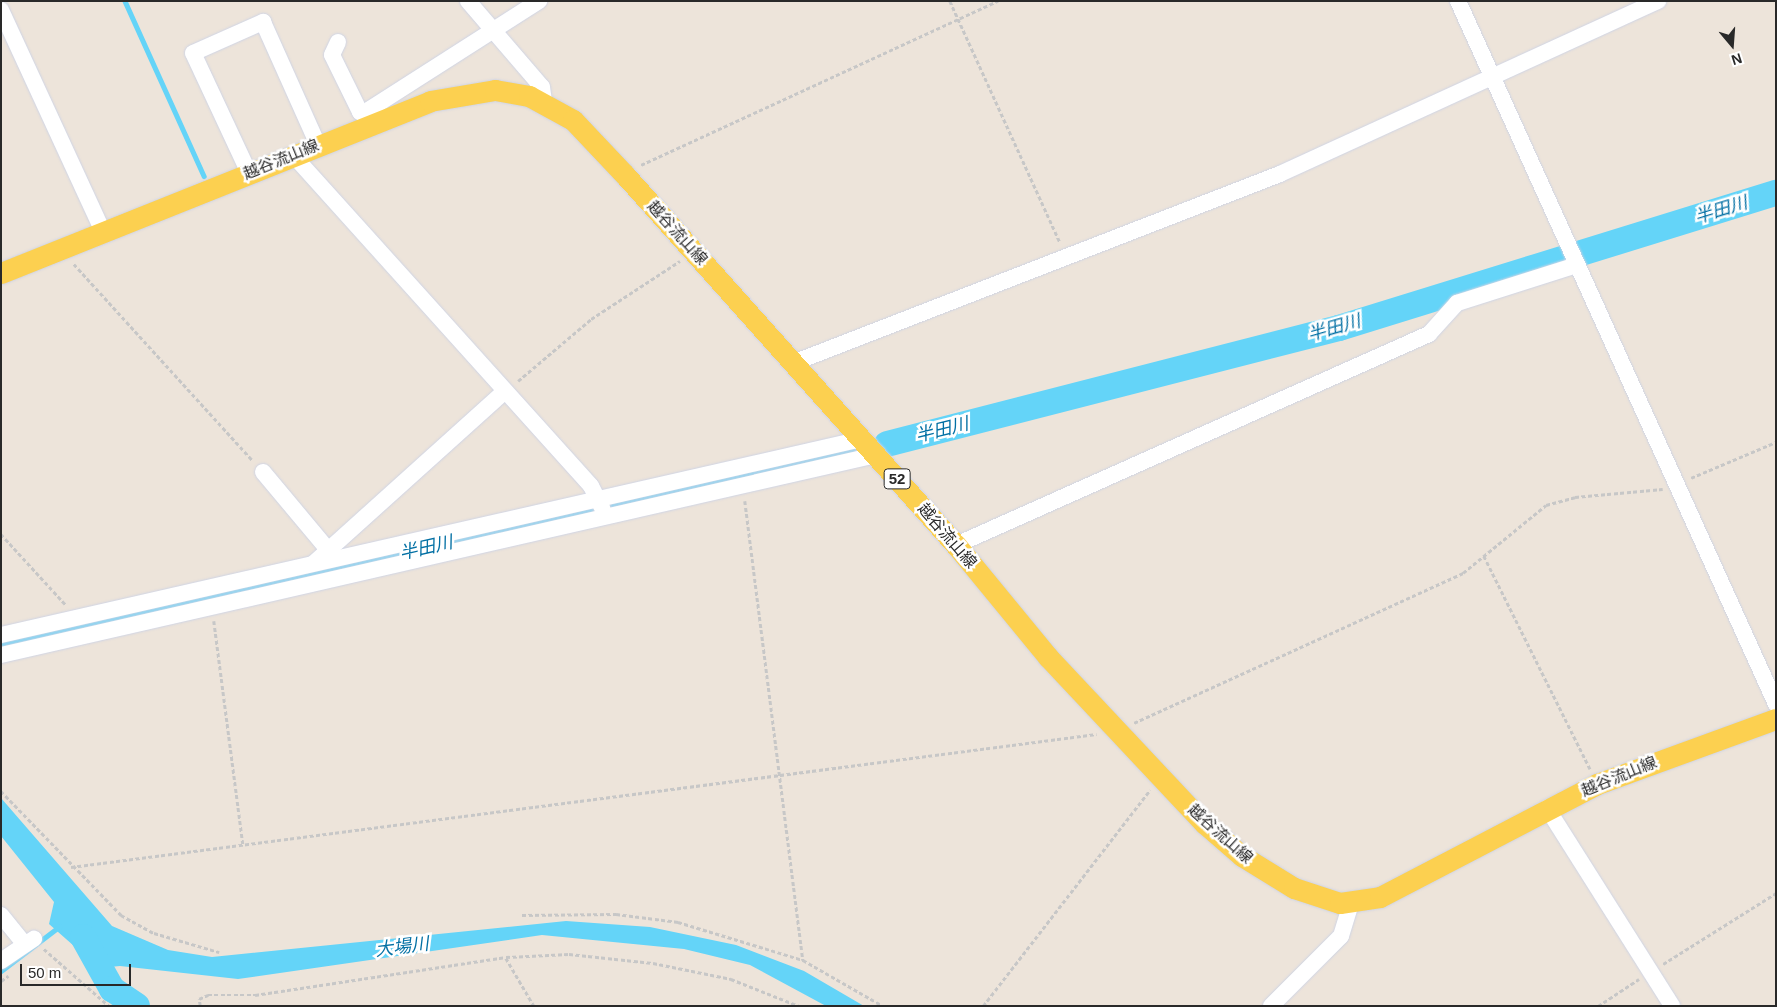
<!DOCTYPE html>
<html>
<head>
<meta charset="utf-8">
<style>
	body { margin:0 }
	#map { position:relative; width:1777px; height:1007px; overflow:hidden; background:#ede4da; font-family:Helvetica,"Noto Sans JP",sans-serif }
	div>[style] { position:absolute }
	[style*='--x'] { left:calc(var(--x)*1px); top:calc(var(--y)*1px); width:calc(var(--w)*1px); rotate:calc(var(--a)*1deg) }
	.water>* { inset:0; background:#64d4f8 }
	.stream>* { height:4.5px; margin:-2.25px; padding:0 2.25px; transform-origin:2.25px; border-radius:2.25px; background:#64d4f8 }
	.river>* { height:26px; margin:-13px; padding:0 13px; transform-origin:13px; border-radius:13px; background:#64d4f8 }
	.path>* { height:2.5px; margin-top:-1.25px; transform-origin:0; background:repeating-linear-gradient(90deg,#c7c7c7 0 4px,transparent 0 6.5px) }
	.roads { filter:drop-shadow(0 0 1px #cfd4e4) drop-shadow(0 0 1px #cfd4e4) }
	.minor>* { height:16px; margin:-8px; padding:0 8px; transform-origin:8px; border-radius:8px; background:#fff }
	.major>* { height:21px; margin:-10.5px; padding:0 10.5px; transform-origin:10.5px; border-radius:10.5px; background:#fcd050 }
	span { translate:-50% -50%; white-space:nowrap; text-align:center; line-height:1.15; -webkit-text-stroke:5px #fff; paint-order:stroke }
	.shield-label span { padding:1px 4px; background:#fff; border:1px solid; border-radius:4px; -webkit-text-stroke-width:0 }
	.shield-label { font-size:15px; color:#292929; font-weight:700 }
	.street-label { font-size:16px; color:#292929 }
	.water-label { font-size:18px; color:#0370a4; font-style:italic }
	.frame { position:absolute; inset:0; border:2px solid #292929; pointer-events:none }
	.north { position:absolute; left:1707px; top:20px; width:50px; height:50px; -webkit-text-stroke:4px #fff; paint-order:stroke; rotate:162deg; font-size:14px; font-weight:700; line-height:20px; text-align:center; color:#292929 }
	.north::after { content:''; display:block; margin:auto; width:18px; height:22px; background:#292929; clip-path:polygon(50% 0,100% 100%,50% 72%,0 100%) }
	.scale { position:absolute; left:20px; top:964px; width:111px; height:22px; box-sizing:border-box; border:2px solid #292929; border-top:0; padding-left:6px; font-size:15px; line-height:18px; white-space:nowrap; color:#292929; -webkit-text-stroke:4px #fff; paint-order:stroke }
</style>
</head>
<body>
<div id="map">
	<div class="water">
		<div style="clip-path:polygon(1px 798px,112px 926px,168px 950px,212px 957px,566px 921px,650px 927px,736px 945px,804px 971px,864px 1006px,826px 1006px,750px 965px,684px 949px,542px 935px,238px 979px,120px 966px,99px 968px,49px 924px,54px 902px,1px 836px)"></div>
	</div>
	<div class="stream">
		<div style="--x:125;--y:1;--w:192;--a:65.7"></div>
		<div style="--x:1;--y:971;--w:74;--a:-37.3"></div>
	</div>
	<div class="river">
		<div style="--x:887;--y:444;--w:467;--a:-14.4"></div>
		<div style="--x:1339;--y:328;--w:457;--a:-17.2"></div>
		<div style="--x:1;--y:644;--w:871;--a:-12.73"></div>
		<div style="--x:83;--y:937;--w:60;--a:60.9"></div>
		<div style="--x:112;--y:989;--w:30;--a:34"></div>
	</div>
	<div class="path">
		<div style="--x:950;--y:1;--w:265;--a:65.5"></div>
		<div style="--x:641;--y:165;--w:393;--a:-24.7"></div>
		<div style="--x:74;--y:264;--w:266;--a:47.7"></div>
		<div style="--x:518;--y:381;--w:96;--a:-40.3"></div>
		<div style="--x:591;--y:319;--w:106;--a:-33.1"></div>
		<div style="--x:1691;--y:478;--w:92;--a:-23"></div>
		<div style="--x:745;--y:501;--w:463;--a:82.8"></div>
		<div style="--x:1;--y:534;--w:96;--a:47.5"></div>
		<div style="--x:1484;--y:556;--w:238;--a:63.5"></div>
		<div style="--x:214;--y:621;--w:226;--a:82.6"></div>
		<div style="--x:1134;--y:723;--w:362;--a:-24.5"></div>
		<div style="--x:1463;--y:573;--w:107;--a:-39.3"></div>
		<div style="--x:1546;--y:505;--w:30;--a:-15"></div>
		<div style="--x:1575;--y:497;--w:88;--a:-5.2"></div>
		<div style="--x:1;--y:791;--w:173;--a:45.9"></div>
		<div style="--x:121;--y:915;--w:38;--a:29"></div>
		<div style="--x:154;--y:933;--w:68;--a:16.3"></div>
		<div style="--x:71;--y:867;--w:1034;--a:-7.39"></div>
		<div style="--x:522;--y:915;--w:94;--a:-0.6"></div>
		<div style="--x:616;--y:914;--w:63;--a:7.4"></div>
		<div style="--x:678;--y:922;--w:131;--a:16.9"></div>
		<div style="--x:803;--y:960;--w:92;--a:29.9"></div>
		<div style="--x:44;--y:949;--w:86;--a:41.2"></div>
		<div style="--x:506;--y:958;--w:56;--a:59.7"></div>
		<div style="--x:1663;--y:964;--w:133;--a:-32.1"></div>
		<div style="--x:1;--y:981;--w:9;--a:-36"></div>
		<div style="--x:200;--y:1006;--w:7;--a:-98"></div>
		<div style="--x:199;--y:999;--w:10;--a:-24"></div>
		<div style="--x:208;--y:995;--w:47;--a:0"></div>
		<div style="--x:255;--y:995;--w:254;--a:-8.6"></div>
		<div style="--x:506;--y:957;--w:63;--a:-2.7"></div>
		<div style="--x:569;--y:954;--w:84;--a:6.1"></div>
		<div style="--x:653;--y:963;--w:80;--a:11.6"></div>
		<div style="--x:731;--y:979;--w:73;--a:21.7"></div>
		<div style="--x:983;--y:1006;--w:273;--a:-52.3"></div>
		<div style="--x:1598;--y:1006;--w:49;--a:-33.4"></div>
	</div>
	<div class="roads">
		<div class="minor">
			<div style="--x:468;--y:1;--w:113;--a:49.3"></div>
			<div style="--x:542;--y:87;--w:14;--a:82"></div>
			<div style="--x:1458;--y:1;--w:772;--a:65.66"></div>
			<div style="--x:1;--y:10;--w:244;--a:65.3"></div>
			<div style="--x:338;--y:42;--w:14;--a:115"></div>
			<div style="--x:332;--y:55;--w:64;--a:63.8"></div>
			<div style="--x:360;--y:112;--w:9;--a:0"></div>
			<div style="--x:372;--y:123;--w:14;--a:-98"></div>
			<div style="--x:370;--y:109;--w:201;--a:-32.6"></div>
			<div style="--x:293;--y:155;--w:445;--a:48"></div>
			<div style="--x:591;--y:486;--w:25;--a:63"></div>
			<div style="--x:249;--y:173;--w:132;--a:-115"></div>
			<div style="--x:193;--y:53;--w:77;--a:-23.9"></div>
			<div style="--x:263;--y:22;--w:135;--a:65.9"></div>
			<div style="--x:793;--y:363;--w:522;--a:-21.21"></div>
			<div style="--x:1280;--y:174;--w:416;--a:-24.6"></div>
			<div style="--x:263;--y:472;--w:111;--a:50.1"></div>
			<div style="--x:956;--y:545;--w:518;--a:-24.04"></div>
			<div style="--x:1429;--y:334;--w:42;--a:-47.9"></div>
			<div style="--x:1457;--y:303;--w:126;--a:-17.6"></div>
			<div style="--x:314;--y:563;--w:257;--a:-42"></div>
			<div style="--x:1;--y:635;--w:883;--a:-12.82"></div>
			<div style="--x:1;--y:655;--w:898;--a:-12.88"></div>
			<div style="--x:1547;--y:808;--w:234;--a:57.7"></div>
			<div style="--x:1;--y:915;--w:38;--a:51"></div>
			<div style="--x:1;--y:961;--w:40;--a:-34"></div>
			<div style="--x:1271;--y:1006;--w:99;--a:-45"></div>
			<div style="--x:1341;--y:936;--w:34;--a:-73"></div>
		</div>
		<div class="major">
			<div style="--x:1;--y:273;--w:462;--a:-21.8"></div>
			<div style="--x:430;--y:101;--w:66;--a:-9.6"></div>
			<div style="--x:495;--y:90;--w:35;--a:10"></div>
			<div style="--x:529;--y:96;--w:50;--a:28.6"></div>
			<div style="--x:573;--y:120;--w:76;--a:46.6"></div>
			<div style="--x:625;--y:175;--w:496;--a:48.2"></div>
			<div style="--x:956;--y:545;--w:145;--a:50.6"></div>
			<div style="--x:1048;--y:657;--w:228;--a:46.8"></div>
			<div style="--x:1204;--y:823;--w:50;--a:41"></div>
			<div style="--x:1242;--y:856;--w:61;--a:31.6"></div>
			<div style="--x:1294;--y:888;--w:48;--a:18.1"></div>
			<div style="--x:1340;--y:903;--w:40;--a:-8.5"></div>
			<div style="--x:1380;--y:897;--w:245;--a:-27.5"></div>
			<div style="--x:1597;--y:784;--w:190;--a:-20"></div>
		</div>
	</div>
	<div class="shield-label">
		<span style="left:897px;top:479px">52</span>
	</div>
	<div class="street-label">
		<span style="left:281px;top:160px;rotate:-22deg">越谷流山線</span>
		<span style="left:677px;top:233px;rotate:48deg">越谷流山線</span>
		<span style="left:947px;top:536px;rotate:49deg">越谷流山線</span>
		<span style="left:1619px;top:777px;rotate:-22deg">越谷流山線</span>
		<span style="left:1220px;top:834px;rotate:42deg">越谷流山線</span>
	</div>
	<div class="water-label">
		<span style="left:1721px;top:210px;rotate:-17deg">半田川</span>
		<span style="left:1334px;top:328px;rotate:-16deg">半田川</span>
		<span style="left:942px;top:430px;rotate:-14deg">半田川</span>
		<span style="left:426px;top:548px;rotate:-13deg">半田川</span>
		<span style="left:402px;top:947px;rotate:-7deg">大場川</span>
	</div>
	<div class="frame"></div>
	<div class="north">N</div>
	<div class="scale">50 m</div>
</div>
</body>
</html>
